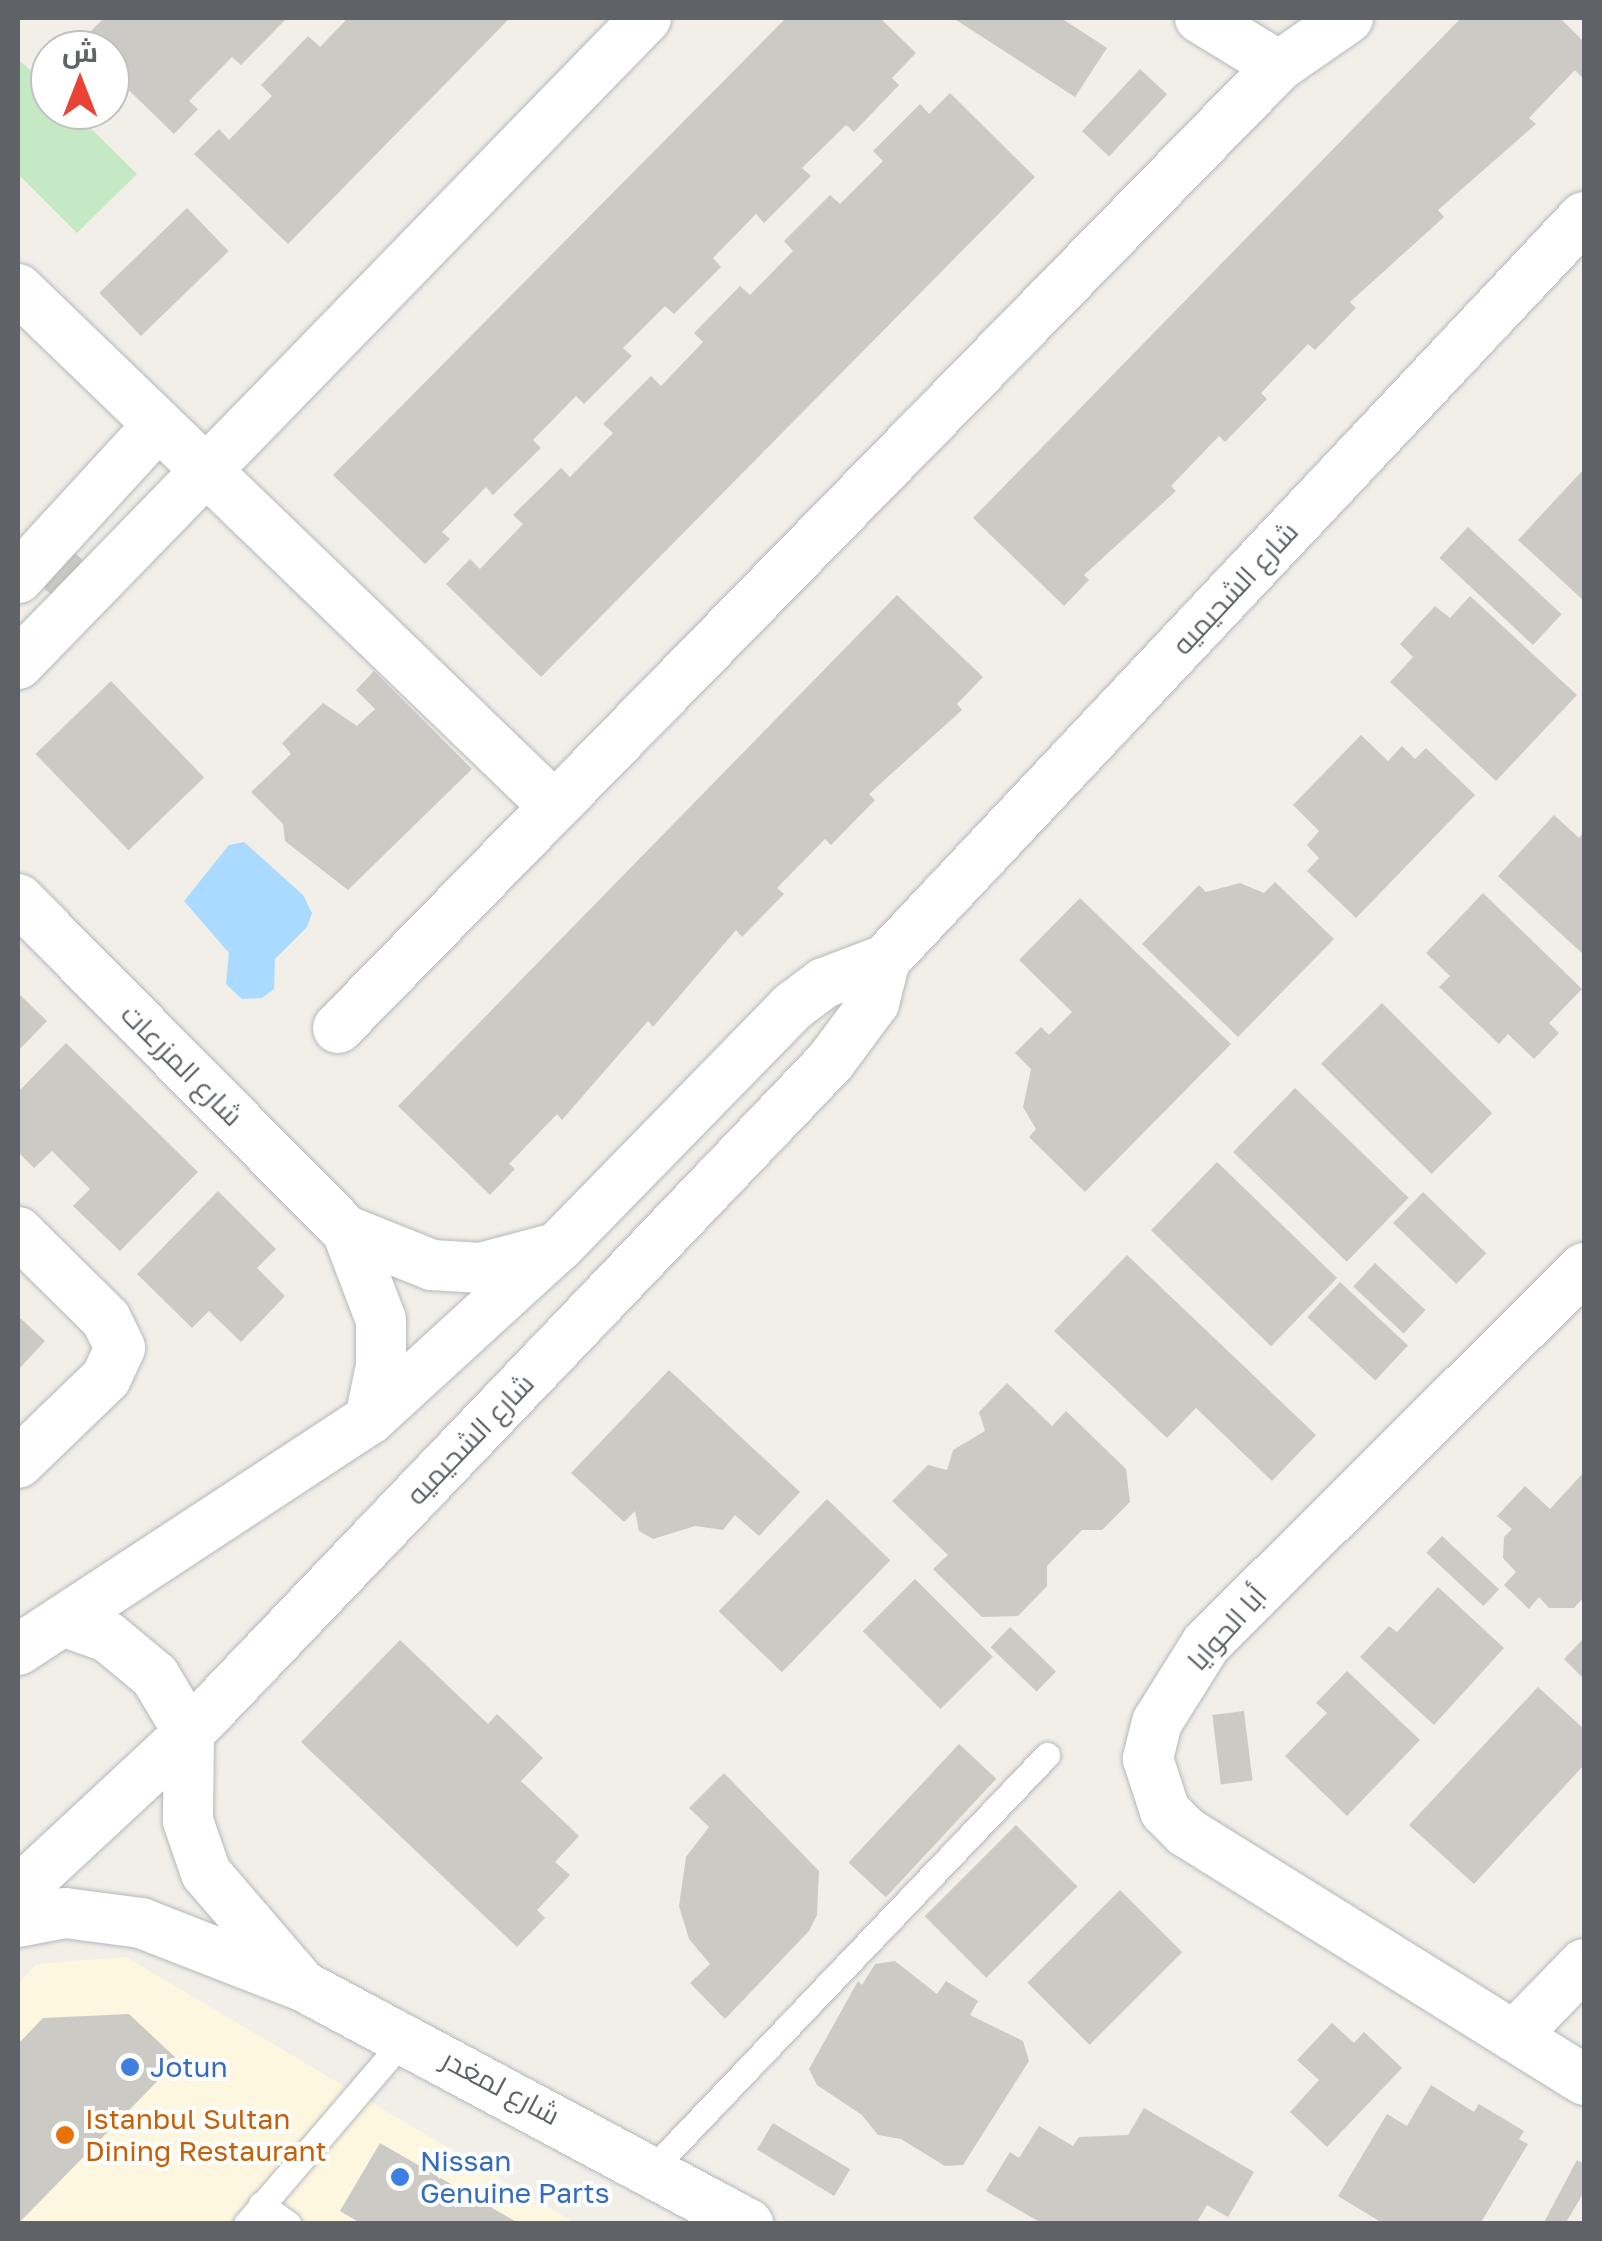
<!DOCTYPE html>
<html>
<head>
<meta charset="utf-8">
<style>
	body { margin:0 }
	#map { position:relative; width:1602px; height:2241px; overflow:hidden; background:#f1efe8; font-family:"Golos Text",Cairo,sans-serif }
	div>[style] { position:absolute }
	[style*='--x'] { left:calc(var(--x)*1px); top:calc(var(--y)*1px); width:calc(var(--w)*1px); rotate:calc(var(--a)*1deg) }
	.commercial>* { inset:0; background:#fef7e0 }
	.green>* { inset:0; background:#c5e8c5 }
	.water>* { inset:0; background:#aadaff }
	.building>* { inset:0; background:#cccac5; transform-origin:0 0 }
	.roads { filter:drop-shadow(0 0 2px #b5b8bc) drop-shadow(0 0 2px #b5b8bc) }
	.lane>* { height:25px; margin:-12.5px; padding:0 12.5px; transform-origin:12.5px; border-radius:12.5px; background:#fff }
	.street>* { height:50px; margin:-25px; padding:0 25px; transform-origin:25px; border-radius:25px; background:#fff }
	.dots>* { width:28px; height:28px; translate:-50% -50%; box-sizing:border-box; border:5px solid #fff; border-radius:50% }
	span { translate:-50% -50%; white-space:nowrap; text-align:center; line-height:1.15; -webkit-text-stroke:8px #fff; paint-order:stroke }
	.street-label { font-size:28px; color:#5f6368 }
	.shop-label { font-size:28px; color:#366cbe }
	.left { translate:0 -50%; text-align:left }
	.food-label { font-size:28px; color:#c56008 }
	.frame { position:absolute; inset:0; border:20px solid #5f6368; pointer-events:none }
	.north { position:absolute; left:30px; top:30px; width:100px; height:100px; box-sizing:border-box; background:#fff; border:2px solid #bfc1c3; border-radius:50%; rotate:0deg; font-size:28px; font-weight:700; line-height:40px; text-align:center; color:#5f6368 }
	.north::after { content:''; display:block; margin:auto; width:35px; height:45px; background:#ea4335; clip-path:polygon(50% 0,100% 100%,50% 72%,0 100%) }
</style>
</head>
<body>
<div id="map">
	<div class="commercial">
		<div style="clip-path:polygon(126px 1957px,575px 2223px,18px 2224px,18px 1984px,37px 1964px)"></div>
	</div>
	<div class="green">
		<div style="clip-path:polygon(18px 59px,50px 88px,50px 110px,72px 110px,137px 174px,77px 233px,18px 174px)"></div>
	</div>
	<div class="water">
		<div style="clip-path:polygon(244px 842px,303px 895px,312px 913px,307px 927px,275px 959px,274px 989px,262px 998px,242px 999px,226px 984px,229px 953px,184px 901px,229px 845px)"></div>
	</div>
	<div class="building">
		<div style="clip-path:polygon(104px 18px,287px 18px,241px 65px,232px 57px,189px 101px,198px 109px,174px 134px,110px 72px,110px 50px,88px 50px,80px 42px)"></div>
		<div style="clip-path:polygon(348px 18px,510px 18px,288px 244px,194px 154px,219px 129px,229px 140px,272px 96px,261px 85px,308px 36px,320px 47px)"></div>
		<div style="clip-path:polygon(786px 18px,880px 18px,916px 53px,892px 78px,899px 85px,854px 132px,846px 125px,802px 168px,811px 176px,764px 223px,756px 214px,713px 258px,721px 267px,674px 314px,665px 306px,623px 348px,632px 356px,584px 404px,576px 396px,533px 440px,541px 448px,493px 495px,486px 487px,442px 532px,450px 539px,425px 564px,333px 475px)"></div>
		<div style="clip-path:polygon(953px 18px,1061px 18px,1107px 48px,1075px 97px)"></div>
		<div style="clip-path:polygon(1461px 18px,1560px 18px,1584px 42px,1584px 79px,1575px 70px,1529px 118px,1536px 124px,1438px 210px,1444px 217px,1350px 302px,1356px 308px,1315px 350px,1308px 344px,1261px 393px,1267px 399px,1225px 442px,1219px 436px,1171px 486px,1176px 491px,1084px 575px,1089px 580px,1064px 606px,973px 518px)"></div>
		<div style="left:1140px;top:69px;width:37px;height:85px;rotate:43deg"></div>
		<div style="clip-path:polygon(950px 93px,1035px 177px,541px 677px,446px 584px,470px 559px,480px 569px,523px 524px,513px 515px,561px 468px,570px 477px,613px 433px,603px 424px,651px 376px,661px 386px,703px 342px,694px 333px,740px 286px,750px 295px,793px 251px,784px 241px,830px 195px,840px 204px,883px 161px,873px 151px,920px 104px,929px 114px)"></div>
		<div style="left:187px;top:208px;width:60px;height:122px;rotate:46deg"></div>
		<div style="clip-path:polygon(1584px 469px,1584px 601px,1518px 540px)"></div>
		<div style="left:1468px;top:527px;width:128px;height:42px;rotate:43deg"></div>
		<div style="left:73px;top:551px;width:19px;height:47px;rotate:43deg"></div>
		<div style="clip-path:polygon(897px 595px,983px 677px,957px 704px,962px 710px,869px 794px,875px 800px,831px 845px,825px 839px,777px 888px,784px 894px,742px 937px,736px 930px,653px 1027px,648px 1021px,562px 1120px,557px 1114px,509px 1164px,515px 1169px,490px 1195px,398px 1106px)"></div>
		<div style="clip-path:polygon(1470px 596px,1577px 695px,1496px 781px,1390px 682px,1413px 657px,1400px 644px,1435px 606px,1450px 618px)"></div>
		<div style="clip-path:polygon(374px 671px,472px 769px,348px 890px,285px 841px,283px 824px,251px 792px,291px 754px,282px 743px,323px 703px,357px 726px,375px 709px,356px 690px)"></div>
		<div style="left:111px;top:681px;width:134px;height:105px;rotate:46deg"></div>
		<div style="clip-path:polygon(1361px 735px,1388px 761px,1402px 746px,1415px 759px,1426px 748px,1475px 795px,1356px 918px,1307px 871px,1319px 858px,1307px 845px,1319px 831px,1293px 805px)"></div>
		<div style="clip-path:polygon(1554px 815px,1579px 838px,1584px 832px,1584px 955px,1498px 876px)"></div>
		<div style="clip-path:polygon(1275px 882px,1334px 939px,1238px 1037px,1142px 944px,1199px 885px,1206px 892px,1240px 883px,1264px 893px)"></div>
		<div style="clip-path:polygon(1483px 893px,1582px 989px,1549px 1023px,1559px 1033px,1534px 1059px,1508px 1034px,1499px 1044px,1439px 987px,1450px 976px,1426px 953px)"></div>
		<div style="clip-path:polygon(1080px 898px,1231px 1044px,1085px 1192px,1029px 1137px,1036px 1129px,1023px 1107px,1031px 1069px,1015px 1053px,1041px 1027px,1049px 1035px,1072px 1012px,1019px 960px)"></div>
		<div style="clip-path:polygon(18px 993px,47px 1021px,18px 1051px)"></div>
		<div style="left:1382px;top:1003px;width:156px;height:86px;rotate:45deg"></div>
		<div style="clip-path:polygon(66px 1043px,198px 1172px,120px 1251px,73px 1206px,90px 1189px,52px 1151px,34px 1168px,18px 1152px,18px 1092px)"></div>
		<div style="left:1295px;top:1088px;width:158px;height:89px;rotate:44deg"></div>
		<div style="left:1217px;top:1162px;width:167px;height:95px;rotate:44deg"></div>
		<div style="clip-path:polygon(218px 1191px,276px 1249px,257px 1268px,285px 1296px,241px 1342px,209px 1311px,192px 1328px,137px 1274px)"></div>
		<div style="left:1423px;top:1192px;width:88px;height:43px;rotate:44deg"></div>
		<div style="clip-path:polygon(1127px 1255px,1316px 1435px,1272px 1481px,1196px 1408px,1167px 1438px,1054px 1331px)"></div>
		<div style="left:1375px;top:1263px;width:69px;height:32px;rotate:43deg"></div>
		<div style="left:1340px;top:1282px;width:93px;height:48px;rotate:43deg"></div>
		<div style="clip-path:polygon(18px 1316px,45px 1341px,18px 1370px)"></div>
		<div style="clip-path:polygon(669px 1370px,800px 1492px,759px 1536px,735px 1515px,723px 1530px,695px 1526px,653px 1539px,639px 1531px,635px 1511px,624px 1522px,571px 1473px)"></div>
		<div style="clip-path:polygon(1007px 1383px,1052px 1426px,1066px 1411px,1126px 1469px,1130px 1502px,1102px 1530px,1082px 1530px,1047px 1566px,1047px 1586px,1018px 1616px,982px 1617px,933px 1569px,948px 1555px,892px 1501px,928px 1465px,947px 1470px,953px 1450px,985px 1431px,979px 1412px)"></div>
		<div style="clip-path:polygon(1584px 1472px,1584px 1597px,1574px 1608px,1549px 1608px,1539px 1597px,1529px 1609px,1504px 1585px,1516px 1572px,1503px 1558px,1504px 1537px,1512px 1529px,1497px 1516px,1525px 1486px,1550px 1509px)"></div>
		<div style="left:827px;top:1499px;width:88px;height:156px;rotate:44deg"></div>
		<div style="left:1442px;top:1536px;width:78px;height:23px;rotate:43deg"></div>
		<div style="left:915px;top:1579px;width:110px;height:74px;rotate:45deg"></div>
		<div style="clip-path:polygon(1438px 1587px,1504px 1648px,1434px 1725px,1360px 1657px,1389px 1626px,1397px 1632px)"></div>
		<div style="left:1010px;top:1627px;width:64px;height:28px;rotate:44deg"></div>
		<div style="clip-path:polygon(1584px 1638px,1584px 1679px,1564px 1659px)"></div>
		<div style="clip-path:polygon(400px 1640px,488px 1724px,497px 1714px,543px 1758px,521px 1781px,579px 1836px,555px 1862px,570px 1875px,537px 1910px,545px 1918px,517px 1947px,301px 1742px)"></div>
		<div style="clip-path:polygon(1347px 1671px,1420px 1740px,1347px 1816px,1285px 1756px,1327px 1713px,1316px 1703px)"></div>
		<div style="clip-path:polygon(1538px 1687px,1584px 1729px,1584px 1765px,1474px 1884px,1409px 1825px)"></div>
		<div style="left:1244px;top:1711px;width:70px;height:32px;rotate:83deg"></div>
		<div style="left:959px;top:1744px;width:51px;height:162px;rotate:43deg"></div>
		<div style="clip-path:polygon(724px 1773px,819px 1871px,817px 1915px,809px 1931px,725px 2019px,690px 1983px,710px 1964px,689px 1939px,679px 1906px,686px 1857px,709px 1827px,689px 1808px)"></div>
		<div style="left:1016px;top:1825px;width:87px;height:129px;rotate:45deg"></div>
		<div style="left:1120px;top:1890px;width:88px;height:131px;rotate:45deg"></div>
		<div style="clip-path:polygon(895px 1961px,937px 1994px,946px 1981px,978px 2001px,970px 2015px,1023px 2041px,1029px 2061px,963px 2165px,945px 2166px,901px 2139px,878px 2135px,862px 2115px,817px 2085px,809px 2069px,858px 1981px,862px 1985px,875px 1964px)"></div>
		<div style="clip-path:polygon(129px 2014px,178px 2060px,18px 2224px,18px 2044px,43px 2018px)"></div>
		<div style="clip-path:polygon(1332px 2023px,1354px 2043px,1364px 2032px,1402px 2068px,1327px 2147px,1290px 2112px,1319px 2080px,1297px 2060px)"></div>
		<div style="clip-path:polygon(1431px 2085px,1474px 2112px,1479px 2104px,1524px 2131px,1519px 2139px,1528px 2144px,1480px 2224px,1384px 2224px,1338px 2196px,1387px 2114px,1407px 2126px)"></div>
		<div style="clip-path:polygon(1144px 2108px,1254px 2172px,1228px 2217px,1207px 2205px,1196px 2224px,1043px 2224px,986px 2191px,1010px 2152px,1019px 2158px,1039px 2126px,1073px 2146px,1079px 2137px,1128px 2135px)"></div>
		<div style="left:773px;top:2123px;width:90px;height:31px;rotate:31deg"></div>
		<div style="clip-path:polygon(380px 2143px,520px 2224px,362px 2224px,340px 2211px)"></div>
		<div style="clip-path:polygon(1577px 2160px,1584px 2164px,1584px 2192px,1565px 2224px,1543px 2224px)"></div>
	</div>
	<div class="roads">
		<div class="lane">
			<div style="--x:653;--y:2168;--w:571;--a:-46.35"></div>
			<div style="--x:261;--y:2204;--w:34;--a:36"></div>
			<div style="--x:246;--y:2224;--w:246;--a:-49.4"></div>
		</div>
		<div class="street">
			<div style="--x:1200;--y:18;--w:92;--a:31.3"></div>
			<div style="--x:18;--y:289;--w:743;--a:43.96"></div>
			<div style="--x:18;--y:578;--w:207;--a:-47.5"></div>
			<div style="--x:18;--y:664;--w:901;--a:-45.81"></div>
			<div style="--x:18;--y:899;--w:467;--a:45.3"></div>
			<div style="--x:347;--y:1231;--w:95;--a:69.1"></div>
			<div style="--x:381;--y:1320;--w:46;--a:90"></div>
			<div style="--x:381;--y:1366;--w:54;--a:101.7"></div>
			<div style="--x:338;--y:1028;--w:1346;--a:-45.63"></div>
			<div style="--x:1279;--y:66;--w:84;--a:-34.8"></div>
			<div style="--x:347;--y:1231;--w:92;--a:21.8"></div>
			<div style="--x:432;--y:1265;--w:49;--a:3.5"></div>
			<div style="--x:481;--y:1268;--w:69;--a:-15"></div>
			<div style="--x:18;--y:1232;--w:124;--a:44.7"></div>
			<div style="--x:106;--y:1319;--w:32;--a:64"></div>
			<div style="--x:120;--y:1348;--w:33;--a:115"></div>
			<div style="--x:106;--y:1378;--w:122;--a:136"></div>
			<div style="--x:1584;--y:1268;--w:533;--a:135.15"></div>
			<div style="--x:1206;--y:1644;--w:92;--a:122.1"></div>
			<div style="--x:1157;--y:1722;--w:38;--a:104"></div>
			<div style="--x:1148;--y:1759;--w:55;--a:71.9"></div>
			<div style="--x:1165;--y:1811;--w:30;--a:45"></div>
			<div style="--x:1186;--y:1832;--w:469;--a:31.9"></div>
			<div style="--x:62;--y:1621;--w:49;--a:19.2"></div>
			<div style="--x:108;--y:1637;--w:61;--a:39.7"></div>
			<div style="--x:155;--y:1676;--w:66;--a:59.2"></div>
			<div style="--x:18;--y:1650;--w:421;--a:-33.3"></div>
			<div style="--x:370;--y:1419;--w:255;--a:-42.5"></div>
			<div style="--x:558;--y:1247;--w:335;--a:-45.7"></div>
			<div style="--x:792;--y:1007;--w:40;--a:-37"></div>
			<div style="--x:824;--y:983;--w:65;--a:-20.7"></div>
			<div style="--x:885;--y:960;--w:1020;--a:-46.75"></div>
			<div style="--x:189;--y:1733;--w:88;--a:90.7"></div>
			<div style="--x:188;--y:1821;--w:55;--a:70.9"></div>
			<div style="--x:206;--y:1873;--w:140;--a:49.4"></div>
			<div style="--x:18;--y:1892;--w:233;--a:-42.9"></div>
			<div style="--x:189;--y:1733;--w:928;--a:-46.31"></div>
			<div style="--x:830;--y:1062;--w:74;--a:-53.3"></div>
			<div style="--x:874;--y:1003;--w:44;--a:-75.7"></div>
			<div style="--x:18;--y:1922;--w:48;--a:-10.8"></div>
			<div style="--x:65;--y:1913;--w:77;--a:7.5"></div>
			<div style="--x:141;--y:1923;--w:174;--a:21.3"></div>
			<div style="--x:303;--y:1986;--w:505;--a:28.14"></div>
			<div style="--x:1514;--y:2036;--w:100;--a:-45.8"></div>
		</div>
	</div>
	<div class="dots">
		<div style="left:130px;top:2067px;background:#3f7fe0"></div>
		<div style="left:65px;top:2135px;background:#e8710a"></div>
		<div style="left:400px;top:2177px;background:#3f7fe0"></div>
	</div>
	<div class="street-label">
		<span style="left:1235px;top:588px;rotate:-47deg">شارع الشحيميه</span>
		<span style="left:182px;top:1065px;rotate:45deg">شارع المزرعات</span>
		<span style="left:470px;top:1439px;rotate:-46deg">شارع الشحيميه</span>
		<span style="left:1227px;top:1628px;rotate:-48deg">أبا الحوايا</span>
		<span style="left:501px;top:2087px;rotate:28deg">شارع لمغدر</span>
	</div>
	<div class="shop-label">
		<span class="left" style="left:150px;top:2067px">Jotun</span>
		<span class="left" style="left:420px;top:2177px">Nissan<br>Genuine Parts</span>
	</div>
	<div class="food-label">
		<span class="left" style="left:85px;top:2135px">Istanbul Sultan<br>Dining Restaurant</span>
	</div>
	<div class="frame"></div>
	<div class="north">ش</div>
</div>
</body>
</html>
